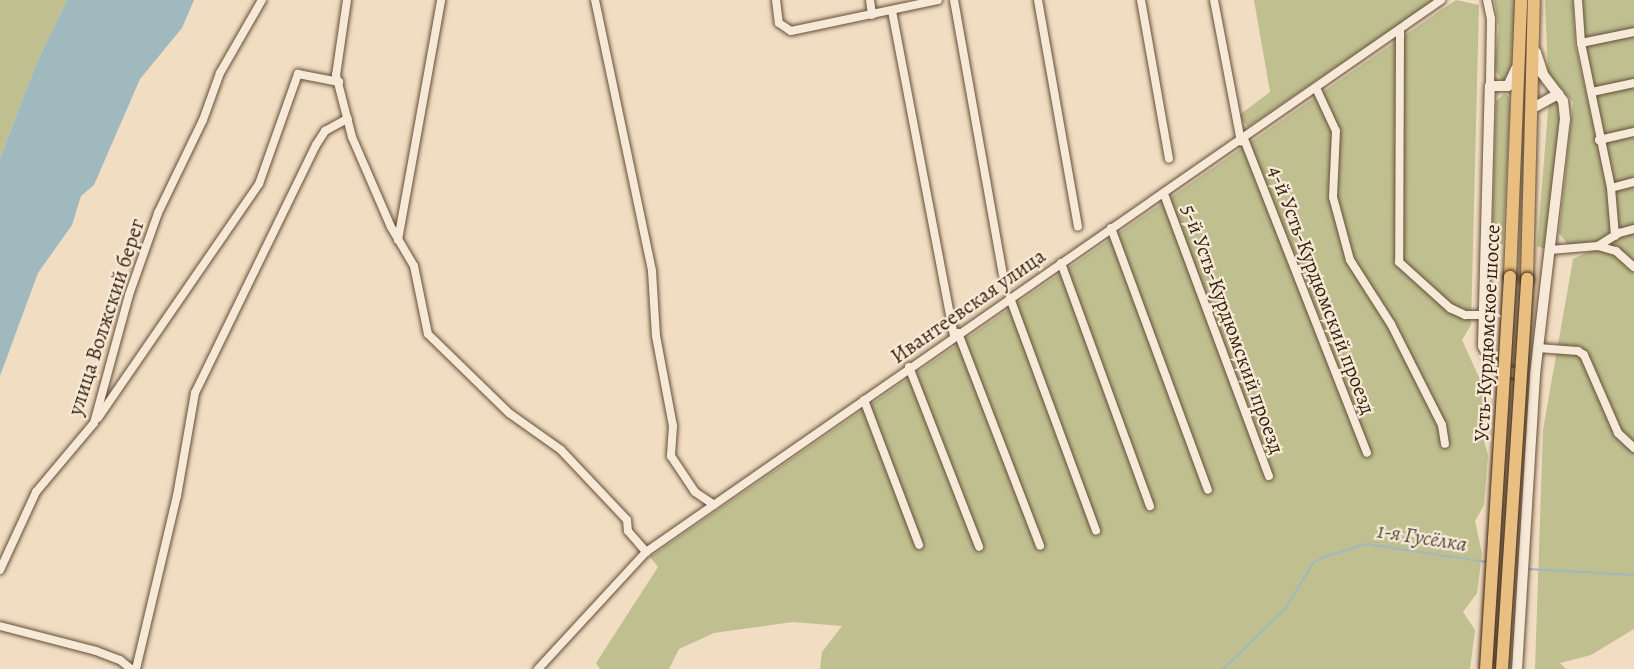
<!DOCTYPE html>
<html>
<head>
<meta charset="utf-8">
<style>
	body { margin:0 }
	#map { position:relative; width:1634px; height:669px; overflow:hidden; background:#f1ddc2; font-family:Alegreya,serif }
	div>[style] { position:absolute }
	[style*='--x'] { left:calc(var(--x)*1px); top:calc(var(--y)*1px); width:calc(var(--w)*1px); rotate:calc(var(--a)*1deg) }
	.green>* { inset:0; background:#bfbf90 }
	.water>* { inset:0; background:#a0b9be }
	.stream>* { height:2px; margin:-1px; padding:0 1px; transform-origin:1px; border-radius:1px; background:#a0b9be }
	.roads { filter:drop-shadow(0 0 2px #644e37) drop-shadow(0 0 2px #644e37) }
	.street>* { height:8px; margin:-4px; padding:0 4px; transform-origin:4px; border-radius:4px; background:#f6e9d7 }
	.secondary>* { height:10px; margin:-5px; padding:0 5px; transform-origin:5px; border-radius:5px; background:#f6e9d7 }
	.primary>* { height:12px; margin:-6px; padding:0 6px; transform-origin:6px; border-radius:6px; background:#e8be81 }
	.bridges { filter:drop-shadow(0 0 2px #351e09) drop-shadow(0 0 2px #351e09) }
	.primary-bridge>* { height:12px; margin:-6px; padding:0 6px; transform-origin:6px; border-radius:6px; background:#e8be81 }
	span { translate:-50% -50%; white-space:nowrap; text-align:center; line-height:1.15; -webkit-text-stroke:4.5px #f6e9d7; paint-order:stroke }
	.street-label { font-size:21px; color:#351e09 }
	.water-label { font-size:22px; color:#554c3f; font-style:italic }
</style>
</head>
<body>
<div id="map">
	<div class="green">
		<div style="clip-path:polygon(0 0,67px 0,37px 62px,0 158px)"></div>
		<div style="clip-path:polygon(1254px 0,1435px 0,1248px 127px,1238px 116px,1270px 92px)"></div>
		<div style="clip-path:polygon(1456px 0,1479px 5px,1471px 325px,1462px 340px,1483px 386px,1488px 411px,1483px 437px,1488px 455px,1484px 505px,1475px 521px,1482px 554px,1477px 593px,1463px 612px,1475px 630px,1470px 669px,820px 669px,822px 652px,842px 626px,793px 622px,714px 633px,679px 649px,669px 669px,600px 669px,596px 663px,658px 567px,650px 557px)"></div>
		<div style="clip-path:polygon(1494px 0,1517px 0,1514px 69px,1503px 82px,1494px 68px,1499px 27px)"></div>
		<div style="clip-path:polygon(1545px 0,1573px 0,1575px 44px,1608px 189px,1611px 230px,1599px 243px,1568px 245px,1559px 233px,1573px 102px,1548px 73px)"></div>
		<div style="clip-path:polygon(1581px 0,1634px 0,1634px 629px,1591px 655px,1560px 663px,1566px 669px,1535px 669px,1543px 430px,1573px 259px,1619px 237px,1584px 38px)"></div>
		<div style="clip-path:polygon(1504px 94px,1509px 96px,1510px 109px,1503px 244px,1492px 245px,1496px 101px)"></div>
		<div style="clip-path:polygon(1549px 99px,1559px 101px,1562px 117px,1545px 249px,1537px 246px)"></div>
	</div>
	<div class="water">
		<div style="clip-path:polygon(67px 0,194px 0,182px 28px,140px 79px,94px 185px,81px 196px,72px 225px,38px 273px,0 376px,0 158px,37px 62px)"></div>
	</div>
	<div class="stream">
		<div style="--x:1528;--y:569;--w:106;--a:3.2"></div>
		<div style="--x:1223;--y:669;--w:88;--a:-44.1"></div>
		<div style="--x:1286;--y:608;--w:52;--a:-59"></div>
		<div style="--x:1313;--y:563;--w:13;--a:-29"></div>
		<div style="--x:1324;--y:557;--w:44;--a:-17.2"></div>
		<div style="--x:1366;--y:544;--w:122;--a:8.5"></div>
	</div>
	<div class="roads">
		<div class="street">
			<div style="--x:347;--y:0;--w:76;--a:98.3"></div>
			<div style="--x:336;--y:75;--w:64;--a:75.5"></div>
			<div style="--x:352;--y:137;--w:98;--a:66.6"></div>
			<div style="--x:391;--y:227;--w:45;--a:59.5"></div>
			<div style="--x:414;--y:266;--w:69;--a:78.4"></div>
			<div style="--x:428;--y:334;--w:113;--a:44.3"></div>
			<div style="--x:509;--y:413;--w:64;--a:35.4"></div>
			<div style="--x:561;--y:450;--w:96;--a:46.7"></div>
			<div style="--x:627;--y:520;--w:11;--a:85"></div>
			<div style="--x:628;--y:531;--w:28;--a:49"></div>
			<div style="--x:595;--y:0;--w:277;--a:78.1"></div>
			<div style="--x:652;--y:271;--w:65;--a:86.5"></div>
			<div style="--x:656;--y:336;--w:92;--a:79.3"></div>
			<div style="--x:673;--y:426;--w:30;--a:94"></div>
			<div style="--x:671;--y:456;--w:43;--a:56.3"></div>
			<div style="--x:695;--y:492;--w:23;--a:34"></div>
			<div style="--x:776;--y:0;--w:23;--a:83"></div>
			<div style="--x:779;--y:23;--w:14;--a:34"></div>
			<div style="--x:791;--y:31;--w:150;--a:-11.9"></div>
			<div style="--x:870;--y:0;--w:15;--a:82"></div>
			<div style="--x:954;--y:0;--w:278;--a:79.9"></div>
			<div style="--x:1038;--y:0;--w:230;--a:80"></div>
			<div style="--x:1141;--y:0;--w:161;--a:80"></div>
			<div style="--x:1214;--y:0;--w:144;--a:79.2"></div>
			<div style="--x:1487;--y:0;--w:19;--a:78"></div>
			<div style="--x:1491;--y:19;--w:67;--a:90.9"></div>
			<div style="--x:1578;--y:0;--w:43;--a:86"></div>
			<div style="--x:1581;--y:43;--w:148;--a:78.3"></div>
			<div style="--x:1611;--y:188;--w:48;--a:85.2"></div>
			<div style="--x:892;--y:11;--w:332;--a:79.2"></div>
			<div style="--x:1400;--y:31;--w:231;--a:90.2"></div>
			<div style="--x:1399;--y:262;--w:69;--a:42"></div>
			<div style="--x:1450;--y:308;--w:17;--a:25"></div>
			<div style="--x:1465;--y:315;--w:20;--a:0"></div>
			<div style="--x:1581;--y:43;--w:54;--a:-11.7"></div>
			<div style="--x:1316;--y:88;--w:47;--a:65.1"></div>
			<div style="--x:1336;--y:131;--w:66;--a:92.6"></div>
			<div style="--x:1333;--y:197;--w:65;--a:74.9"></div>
			<div style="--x:1350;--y:260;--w:76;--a:57.4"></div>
			<div style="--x:1391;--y:324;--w:113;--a:63.2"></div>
			<div style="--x:1442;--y:425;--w:19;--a:81"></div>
			<div style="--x:1592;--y:92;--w:43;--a:-12.1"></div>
			<div style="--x:1244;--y:139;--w:337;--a:68.6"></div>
			<div style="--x:1599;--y:140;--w:36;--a:-13"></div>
			<div style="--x:1611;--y:188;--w:24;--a:-15"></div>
			<div style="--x:1164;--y:194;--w:301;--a:69.6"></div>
			<div style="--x:1111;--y:228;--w:279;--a:69.7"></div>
			<div style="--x:398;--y:240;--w:244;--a:-79.8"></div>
			<div style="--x:1598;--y:246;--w:19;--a:16"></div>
			<div style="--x:1616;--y:251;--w:24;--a:42"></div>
			<div style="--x:1550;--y:250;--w:48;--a:-4.8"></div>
			<div style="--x:1598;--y:246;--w:25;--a:-32"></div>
			<div style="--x:1619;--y:233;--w:16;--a:-15"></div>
			<div style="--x:1061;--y:263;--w:259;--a:69.9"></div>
			<div style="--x:1010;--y:298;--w:248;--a:69.7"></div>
			<div style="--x:958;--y:333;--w:228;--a:68.9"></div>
			<div style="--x:1538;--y:348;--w:40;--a:4.3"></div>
			<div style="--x:1578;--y:351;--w:7;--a:34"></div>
			<div style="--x:1584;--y:355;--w:85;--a:66.4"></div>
			<div style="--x:1618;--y:433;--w:22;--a:43"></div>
			<div style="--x:909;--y:367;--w:193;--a:68.7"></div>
			<div style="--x:864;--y:400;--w:155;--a:69.2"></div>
			<div style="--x:98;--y:418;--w:284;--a:-55.5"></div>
			<div style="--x:259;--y:184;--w:117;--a:-70.5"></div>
			<div style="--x:298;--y:74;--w:42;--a:11"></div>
			<div style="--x:0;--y:570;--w:86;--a:-65.2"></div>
			<div style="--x:36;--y:492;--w:90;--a:-50"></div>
			<div style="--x:94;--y:423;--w:133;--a:-74.7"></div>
			<div style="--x:129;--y:295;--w:87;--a:-70.5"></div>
			<div style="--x:158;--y:213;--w:103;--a:-64.2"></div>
			<div style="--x:203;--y:120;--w:50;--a:-70.1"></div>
			<div style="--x:220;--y:73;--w:84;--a:-60.1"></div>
			<div style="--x:0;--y:626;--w:99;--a:14.6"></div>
			<div style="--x:96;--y:651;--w:26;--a:21"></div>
			<div style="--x:120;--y:660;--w:14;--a:39"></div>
			<div style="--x:136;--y:669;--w:178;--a:-76.7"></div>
			<div style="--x:177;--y:496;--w:105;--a:-80.1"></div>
			<div style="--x:195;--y:393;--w:276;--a:-64"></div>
			<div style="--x:316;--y:145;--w:17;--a:-57"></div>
			<div style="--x:325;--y:131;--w:26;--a:-29"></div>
			<div style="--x:538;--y:669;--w:159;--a:-47.3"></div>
			<div style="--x:646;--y:552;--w:968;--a:-34.77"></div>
		</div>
		<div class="secondary">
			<div style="--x:1533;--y:108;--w:29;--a:-29"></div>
			<div style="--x:1494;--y:365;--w:22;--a:-120"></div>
			<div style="--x:1483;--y:346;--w:260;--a:-88.5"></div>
			<div style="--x:1490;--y:86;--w:18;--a:0"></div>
			<div style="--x:1508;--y:86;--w:19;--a:-65"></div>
			<div style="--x:1511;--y:372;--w:4;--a:14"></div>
			<div style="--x:1517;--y:669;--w:296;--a:-86.5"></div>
			<div style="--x:1535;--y:374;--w:257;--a:-83.3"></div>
			<div style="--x:1565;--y:119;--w:18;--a:-96"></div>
			<div style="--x:1563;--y:101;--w:34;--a:-127"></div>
			<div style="--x:1543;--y:74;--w:23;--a:-108"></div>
		</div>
		<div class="primary">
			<div style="--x:1510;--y:277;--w:277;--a:-87.7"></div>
			<div style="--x:1527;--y:279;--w:279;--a:-88.6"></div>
		</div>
	</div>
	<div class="bridges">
		<div class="primary-bridge">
			<div style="--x:1486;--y:669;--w:393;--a:-86.5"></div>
			<div style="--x:1502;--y:669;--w:391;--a:-86.3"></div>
		</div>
	</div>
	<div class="street-label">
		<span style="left:1322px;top:290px;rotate:69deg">4-й Усть-Курдюмский проезд</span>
		<span style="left:968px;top:306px;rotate:-35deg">Ивантеевская улица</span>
		<span style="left:106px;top:317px;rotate:-72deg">улица Волжский берег</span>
		<span style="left:1233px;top:329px;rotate:70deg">5-й Усть-Курдюмский проезд</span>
		<span style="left:1487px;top:333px;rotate:-87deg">Усть-Курдюмское шоссе</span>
	</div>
	<div class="water-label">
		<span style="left:1422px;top:538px;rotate:9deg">1-я Гусёлка</span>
	</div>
</div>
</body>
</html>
